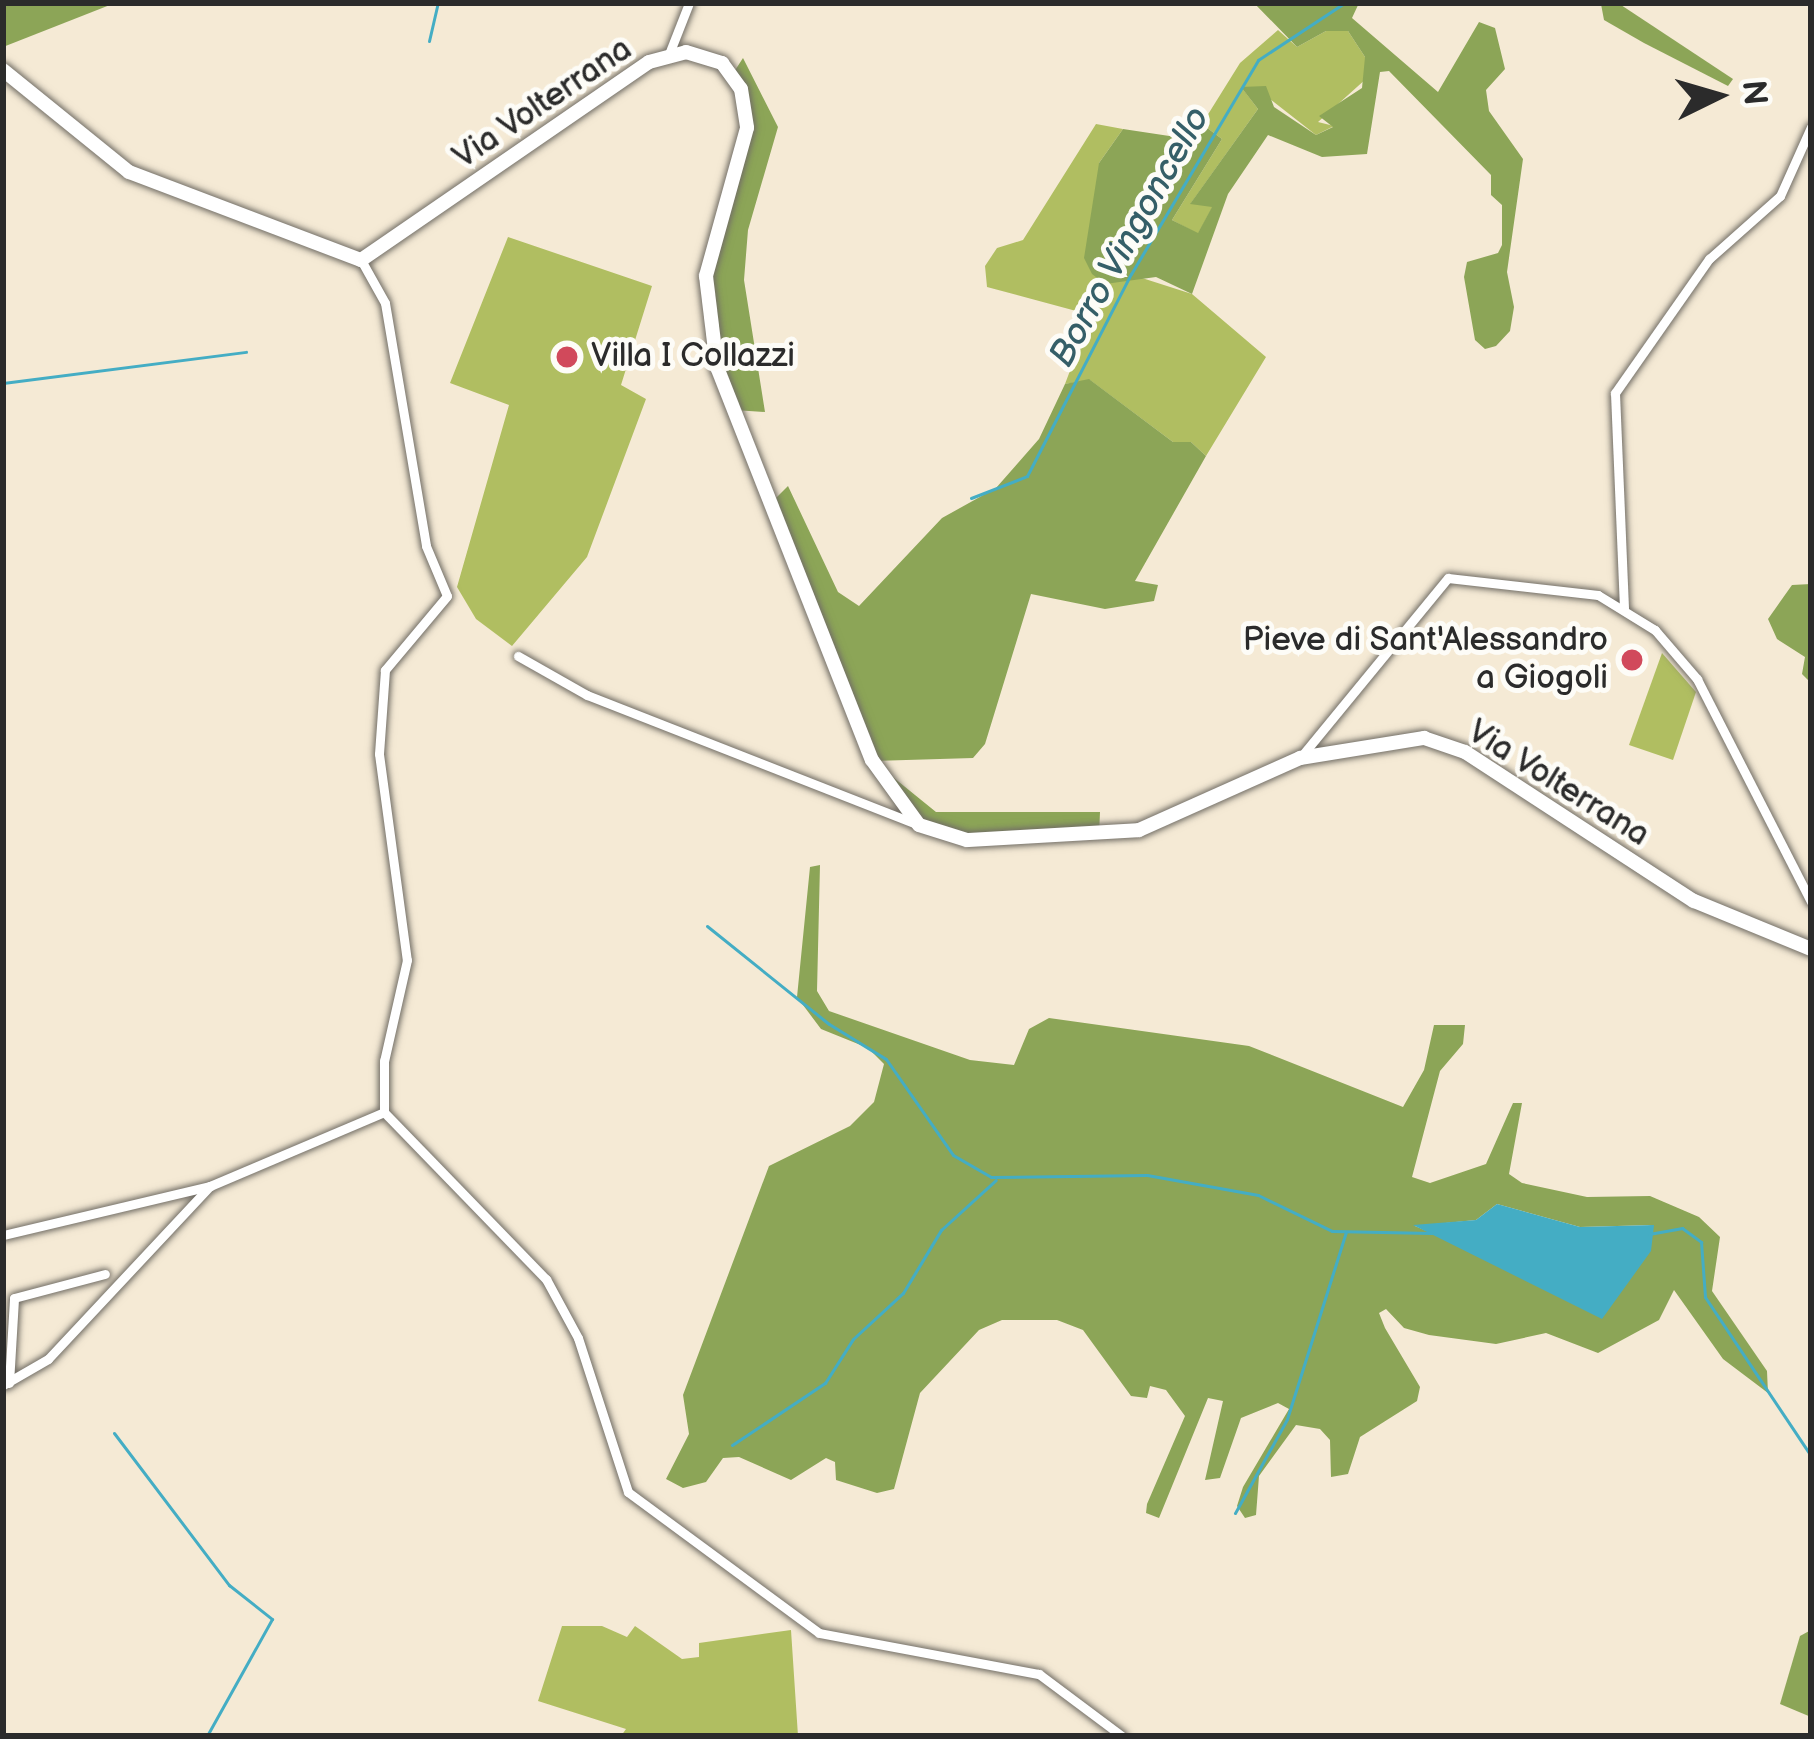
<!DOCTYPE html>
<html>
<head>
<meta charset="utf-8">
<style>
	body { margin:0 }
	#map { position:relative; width:1814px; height:1739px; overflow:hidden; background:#f5ead5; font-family:"Balsamiq Sans",sans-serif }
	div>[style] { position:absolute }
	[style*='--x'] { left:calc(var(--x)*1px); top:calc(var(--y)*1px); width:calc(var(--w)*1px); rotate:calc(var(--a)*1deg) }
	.green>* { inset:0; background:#b0be61 }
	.forest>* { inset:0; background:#8ca557 }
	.water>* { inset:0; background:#44adc4 }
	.stream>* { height:3px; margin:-1.5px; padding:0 1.5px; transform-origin:1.5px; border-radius:1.5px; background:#44adc4 }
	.roads { filter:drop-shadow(0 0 3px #726e66) drop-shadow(0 0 3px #726e66) }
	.minor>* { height:9px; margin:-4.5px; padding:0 4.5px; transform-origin:4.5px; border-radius:4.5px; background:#fff }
	.secondary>* { height:14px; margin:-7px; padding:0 7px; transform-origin:7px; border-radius:7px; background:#fff }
	.dots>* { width:33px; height:33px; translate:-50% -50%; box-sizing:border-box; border:6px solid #fdfcf7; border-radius:50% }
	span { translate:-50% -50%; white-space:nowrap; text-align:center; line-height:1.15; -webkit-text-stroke:10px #fdfcf7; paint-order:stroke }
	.street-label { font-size:33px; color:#2b2b2b }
	.poi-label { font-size:33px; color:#2b2b2b }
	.left { translate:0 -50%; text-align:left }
	.right { translate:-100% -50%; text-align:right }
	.water-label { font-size:36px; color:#355f68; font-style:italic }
	.frame { position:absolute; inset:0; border:6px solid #2b2b2b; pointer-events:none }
	.north { position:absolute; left:1658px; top:36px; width:120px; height:120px; -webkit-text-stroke:9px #fdfcf7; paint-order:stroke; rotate:85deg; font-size:33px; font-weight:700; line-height:48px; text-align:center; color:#2b2b2b }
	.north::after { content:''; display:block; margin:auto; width:42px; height:54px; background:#2b2b2b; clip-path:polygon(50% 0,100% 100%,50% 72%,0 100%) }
</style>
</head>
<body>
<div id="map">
	<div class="green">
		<div style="clip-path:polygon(1278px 30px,1297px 47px,1326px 31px,1348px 31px,1365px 57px,1367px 78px,1318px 122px,1334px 126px,1316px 135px,1265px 95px,1242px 88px,1258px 109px,1191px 203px,1213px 206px,1198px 234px,1172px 220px,1222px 139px,1202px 124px,1240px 63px)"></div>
		<div style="clip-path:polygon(1096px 124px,1123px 129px,1099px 163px,1142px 278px,1192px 294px,1266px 357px,1206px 456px,1191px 442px,1173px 442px,1090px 380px,1065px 384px,1091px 315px,987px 287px,985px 266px,997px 248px,1023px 240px)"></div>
		<div style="clip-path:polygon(508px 237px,652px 286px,621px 385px,646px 399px,587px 557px,512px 646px,476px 619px,457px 587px,509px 405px,450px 383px)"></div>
		<div style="clip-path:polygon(1662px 653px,1696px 692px,1673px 760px,1629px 745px)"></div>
		<div style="clip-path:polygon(562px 1626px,602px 1626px,627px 1637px,635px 1626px,682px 1659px,699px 1657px,699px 1643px,791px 1630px,798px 1736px,621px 1736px,626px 1729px,538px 1701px)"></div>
	</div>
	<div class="forest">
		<div style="clip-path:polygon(3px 3px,115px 3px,3px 47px)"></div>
		<div style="clip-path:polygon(1254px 3px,1359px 3px,1352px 18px,1438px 92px,1479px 22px,1495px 28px,1505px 69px,1486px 90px,1489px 111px,1523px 159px,1507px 272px,1514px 307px,1510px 331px,1496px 346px,1485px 349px,1475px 340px,1464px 277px,1467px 262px,1498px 253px,1502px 245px,1502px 205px,1491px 195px,1491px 175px,1389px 71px,1380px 72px,1367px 154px,1322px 157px,1268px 135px,1228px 194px,1192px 294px,1156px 277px,1105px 284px,1092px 274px,1084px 258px,1099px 163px,1123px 129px,1176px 137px,1202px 124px,1222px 139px,1172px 220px,1198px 233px,1212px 207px,1190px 204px,1258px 109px,1241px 87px,1266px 86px,1274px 107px,1316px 135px,1333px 127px,1319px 116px,1362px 88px,1365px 57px,1348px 31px,1326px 31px,1297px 47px)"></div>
		<div style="clip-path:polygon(1601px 4px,1621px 5px,1733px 79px,1728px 86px,1644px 43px,1604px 20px)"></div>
		<div style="clip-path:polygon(743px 58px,778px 127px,748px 230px,744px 280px,765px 412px,734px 410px,717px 367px,706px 276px,747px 128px,732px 75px)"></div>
		<div style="clip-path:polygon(1089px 379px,1173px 442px,1191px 442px,1206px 456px,1135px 581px,1158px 585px,1154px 601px,1105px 609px,1031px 594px,985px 744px,973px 758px,873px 761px,936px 812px,1100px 812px,1099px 835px,941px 835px,919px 825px,884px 784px,872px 760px,771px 503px,788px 486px,838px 592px,859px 606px,942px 518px,996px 488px,1039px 439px,1065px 384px)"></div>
		<div style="clip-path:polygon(1811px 584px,1811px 683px,1802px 674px,1805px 657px,1777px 639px,1768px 619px,1792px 585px)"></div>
		<div style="clip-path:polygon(evenodd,820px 865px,817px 991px,829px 1011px,970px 1060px,1014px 1065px,1029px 1029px,1049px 1018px,1249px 1046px,1403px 1107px,1424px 1070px,1434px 1025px,1465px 1025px,1463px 1044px,1440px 1071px,1412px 1177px,1430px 1183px,1486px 1164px,1513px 1103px,1522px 1103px,1509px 1174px,1522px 1183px,1587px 1197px,1650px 1196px,1699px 1217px,1720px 1237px,1712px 1291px,1767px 1371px,1768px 1393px,1723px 1359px,1674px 1290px,1659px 1320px,1598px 1353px,1546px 1333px,1496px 1344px,1429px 1335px,1404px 1328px,1386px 1309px,1379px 1313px,1385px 1328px,1420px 1387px,1417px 1401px,1360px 1437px,1348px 1474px,1331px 1477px,1330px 1440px,1320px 1429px,1296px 1425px,1259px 1476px,1256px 1515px,1245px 1518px,1237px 1506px,1243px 1487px,1289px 1409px,1278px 1403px,1241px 1418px,1220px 1478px,1205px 1480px,1223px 1401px,1208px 1398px,1159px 1518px,1146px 1513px,1147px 1504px,1185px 1416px,1166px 1390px,1150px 1386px,1147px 1398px,1131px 1396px,1083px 1330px,1057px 1320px,1002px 1320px,979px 1330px,920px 1393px,894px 1489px,877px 1493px,836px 1480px,835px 1462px,826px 1458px,791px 1480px,739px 1457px,723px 1458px,706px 1482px,683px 1488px,666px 1479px,689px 1434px,683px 1395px,769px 1166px,850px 1126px,874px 1102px,884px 1064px,868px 1048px,821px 1029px,797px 997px,810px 867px,820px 865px,1497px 1204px,1580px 1227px,1653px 1225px,1488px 1257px,1415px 1226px,1476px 1220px,1497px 1204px)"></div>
		<div style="clip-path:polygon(1811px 1630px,1811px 1717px,1780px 1704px,1800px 1636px)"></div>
	</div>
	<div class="water">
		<div style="clip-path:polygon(1497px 1204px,1580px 1227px,1654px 1225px,1651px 1251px,1602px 1319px,1413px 1225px,1476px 1220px)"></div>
	</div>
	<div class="stream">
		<div style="--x:429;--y:41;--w:39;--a:-77"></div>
		<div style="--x:3;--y:383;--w:245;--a:-7.3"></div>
		<div style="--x:971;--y:498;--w:60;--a:-21.4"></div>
		<div style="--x:1027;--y:476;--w:227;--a:-62.8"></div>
		<div style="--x:1131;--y:274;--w:249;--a:-59.3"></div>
		<div style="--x:1258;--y:60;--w:103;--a:-33.5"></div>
		<div style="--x:707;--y:926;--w:156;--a:38.8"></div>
		<div style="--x:829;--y:1024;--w:67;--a:31.6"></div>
		<div style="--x:886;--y:1059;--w:117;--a:55.1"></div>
		<div style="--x:953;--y:1155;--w:44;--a:30.1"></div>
		<div style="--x:991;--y:1177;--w:156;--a:-0.7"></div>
		<div style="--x:1147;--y:1175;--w:113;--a:10.2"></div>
		<div style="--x:1258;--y:1195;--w:82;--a:25.9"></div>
		<div style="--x:1332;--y:1231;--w:100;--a:1.1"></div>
		<div style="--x:1649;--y:1234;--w:34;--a:-10"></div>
		<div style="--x:1682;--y:1228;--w:24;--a:36"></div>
		<div style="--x:1701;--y:1242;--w:55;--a:85.8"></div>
		<div style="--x:1705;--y:1297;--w:191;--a:56.3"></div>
		<div style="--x:114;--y:1433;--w:191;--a:52.9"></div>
		<div style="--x:229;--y:1585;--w:55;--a:38.3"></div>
		<div style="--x:272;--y:1619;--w:134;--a:119.1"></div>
		<div style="--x:732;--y:1445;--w:112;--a:-33.7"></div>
		<div style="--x:825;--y:1383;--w:52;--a:-57.5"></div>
		<div style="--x:853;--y:1339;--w:68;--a:-42.6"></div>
		<div style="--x:903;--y:1293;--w:74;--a:-58.9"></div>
		<div style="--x:941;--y:1230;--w:74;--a:-42.3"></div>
		<div style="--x:1235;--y:1513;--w:107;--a:-61"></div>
		<div style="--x:1287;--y:1419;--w:196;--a:-72.5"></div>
	</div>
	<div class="roads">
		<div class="minor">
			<div style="--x:669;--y:54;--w:55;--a:-68.6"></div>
			<div style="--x:361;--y:260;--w:49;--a:60.8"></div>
			<div style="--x:385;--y:303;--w:246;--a:80.4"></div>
			<div style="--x:426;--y:546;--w:54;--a:67.2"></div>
			<div style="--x:447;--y:596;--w:97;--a:130"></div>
			<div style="--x:385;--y:670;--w:84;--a:94.1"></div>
			<div style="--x:379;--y:754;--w:208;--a:82.3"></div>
			<div style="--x:407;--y:960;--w:104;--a:102.8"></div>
			<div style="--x:384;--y:1061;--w:51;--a:90"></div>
			<div style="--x:1624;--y:608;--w:215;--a:-92.4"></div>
			<div style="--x:1615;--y:393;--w:164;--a:-55"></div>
			<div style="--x:1709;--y:259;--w:95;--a:-41.6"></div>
			<div style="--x:1780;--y:196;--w:76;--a:-65.8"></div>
			<div style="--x:518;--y:656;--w:79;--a:29.5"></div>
			<div style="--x:587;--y:695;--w:357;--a:21.4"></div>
			<div style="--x:1300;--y:758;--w:233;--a:-50.6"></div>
			<div style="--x:1448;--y:578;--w:151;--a:6.5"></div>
			<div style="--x:1598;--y:595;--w:67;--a:31.6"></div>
			<div style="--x:1655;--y:630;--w:65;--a:49.4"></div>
			<div style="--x:1697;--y:679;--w:250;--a:62.9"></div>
			<div style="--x:384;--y:1112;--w:233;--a:45.9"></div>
			<div style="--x:546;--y:1279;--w:67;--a:61.5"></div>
			<div style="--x:578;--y:1338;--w:162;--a:72"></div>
			<div style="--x:628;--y:1492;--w:237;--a:36.4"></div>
			<div style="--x:819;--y:1633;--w:224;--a:10.6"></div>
			<div style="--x:1039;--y:1674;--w:104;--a:36.8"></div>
			<div style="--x:3;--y:1235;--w:213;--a:-13.3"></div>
			<div style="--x:9;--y:1383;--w:85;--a:-86.6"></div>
			<div style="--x:14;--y:1298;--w:94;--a:-14.8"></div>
			<div style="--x:3;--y:1385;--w:52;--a:-30"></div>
			<div style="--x:48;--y:1359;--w:237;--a:-46.9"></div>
			<div style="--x:210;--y:1186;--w:189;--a:-23"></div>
		</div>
		<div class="secondary">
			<div style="--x:3;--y:70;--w:162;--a:39"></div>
			<div style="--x:129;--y:172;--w:248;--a:20.8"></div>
			<div style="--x:361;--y:260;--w:349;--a:-34.5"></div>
			<div style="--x:649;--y:62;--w:38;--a:-15"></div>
			<div style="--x:686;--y:52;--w:38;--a:17"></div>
			<div style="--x:722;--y:63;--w:32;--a:54"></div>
			<div style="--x:741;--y:89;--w:39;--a:81"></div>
			<div style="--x:747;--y:128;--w:154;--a:105.5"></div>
			<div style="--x:706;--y:276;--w:92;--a:83.1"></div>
			<div style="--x:717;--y:367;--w:422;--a:68.5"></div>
			<div style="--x:872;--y:760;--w:80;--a:54.1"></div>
			<div style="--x:919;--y:825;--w:50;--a:17.4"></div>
			<div style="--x:967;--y:840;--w:172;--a:-3.3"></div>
			<div style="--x:1139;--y:830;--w:176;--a:-24.1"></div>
			<div style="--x:1300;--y:758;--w:126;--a:-9.2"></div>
			<div style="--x:1424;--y:738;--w:43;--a:18.9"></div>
			<div style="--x:1465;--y:752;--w:273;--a:33.1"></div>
			<div style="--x:1694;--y:901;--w:126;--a:22.3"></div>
		</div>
	</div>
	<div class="dots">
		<div style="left:567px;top:357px;background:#d1495b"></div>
		<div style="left:1632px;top:660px;background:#d1495b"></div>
	</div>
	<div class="street-label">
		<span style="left:543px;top:104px;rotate:-34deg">Via Volterrana</span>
		<span style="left:1558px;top:784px;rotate:32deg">Via Volterrana</span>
	</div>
	<div class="poi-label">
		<span class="left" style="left:591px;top:357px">Villa I Collazzi</span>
		<span class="right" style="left:1608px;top:660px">Pieve di Sant'Alessandro<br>a Giogoli</span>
	</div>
	<div class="water-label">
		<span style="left:1130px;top:237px;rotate:-61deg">Borro Vingoncello</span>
	</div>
	<div class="frame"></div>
	<div class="north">N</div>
</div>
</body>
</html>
